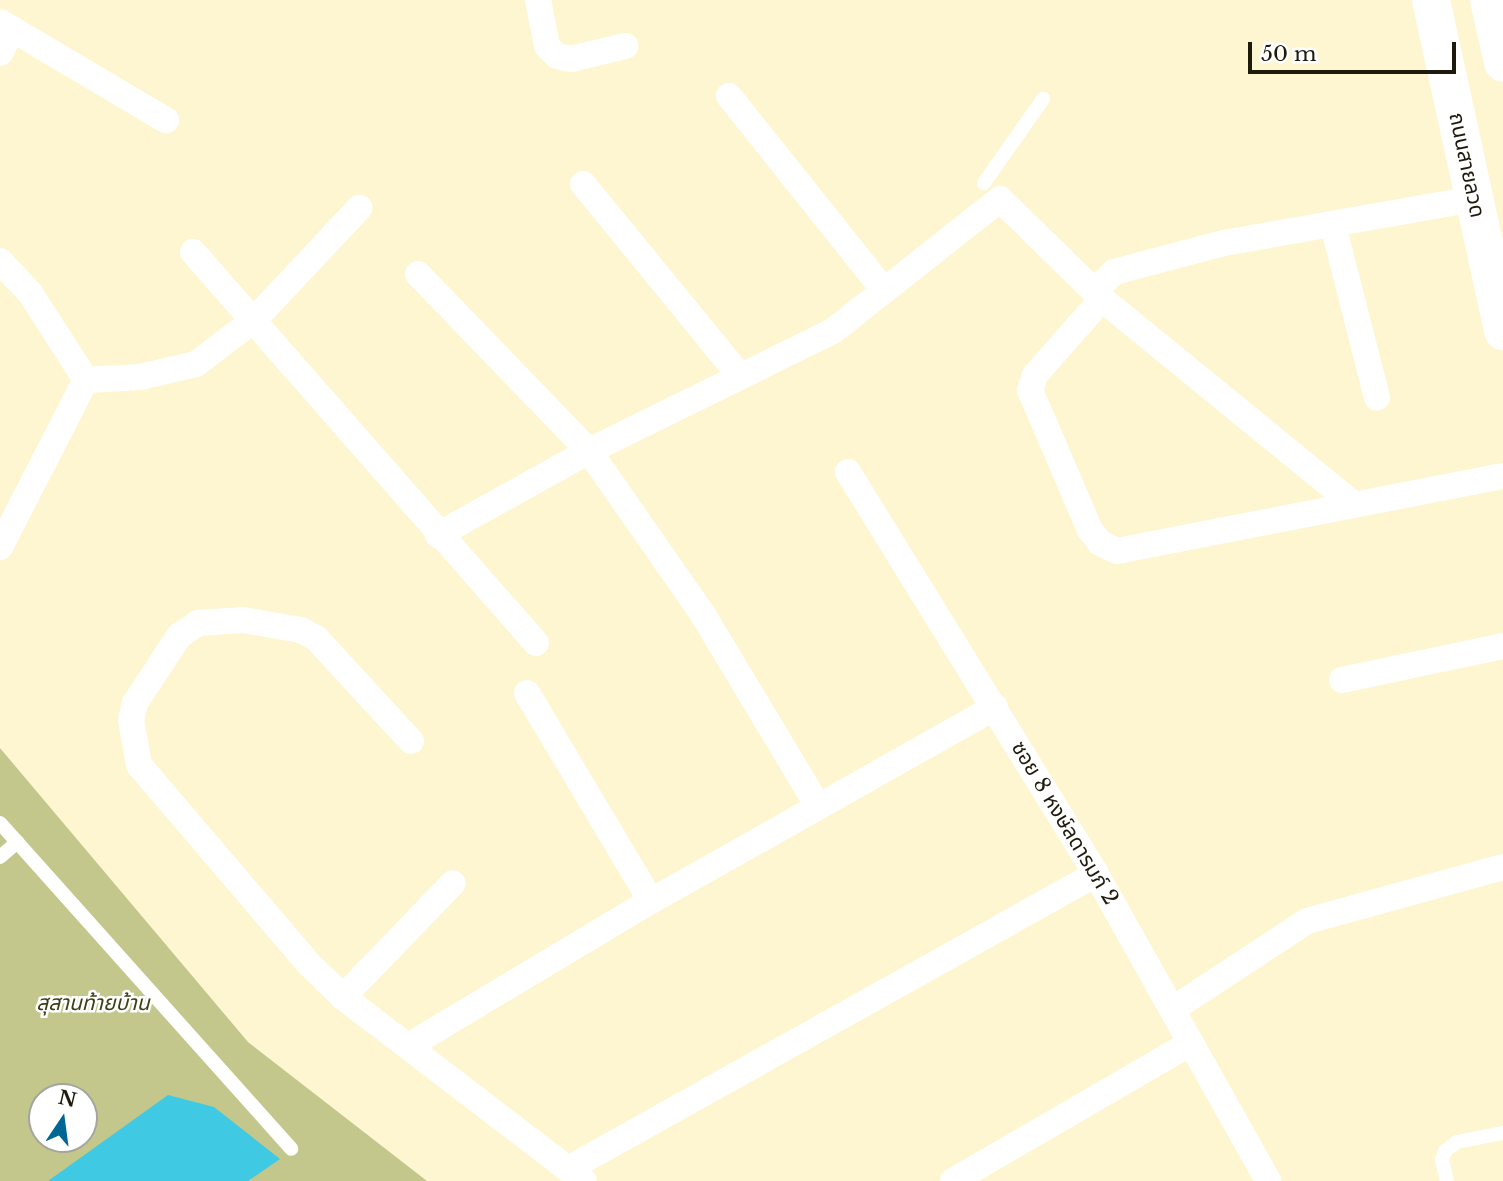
<!DOCTYPE html>
<html>
<head>
<meta charset="utf-8">
<style>
	body { margin:0 }
	#map { position:relative; width:1503px; height:1181px; overflow:hidden; background:#fef6d1; font-family:"Libre Baskerville","Noto Sans Thai",serif }
	div>[style] { position:absolute }
	[style*='--x'] { left:calc(var(--x)*1px); top:calc(var(--y)*1px); width:calc(var(--w)*1px); rotate:calc(var(--a)*1deg) }
	.green>* { inset:0; background:#c4c78b }
	.water>* { inset:0; background:#3fc9e2 }
	.service>* { height:14px; margin:-7px; padding:0 7px; transform-origin:7px; border-radius:7px; background:#fff }
	.minor>* { height:26px; margin:-13px; padding:0 13px; transform-origin:13px; border-radius:13px; background:#fff }
	.secondary>* { height:38px; margin:-19px; padding:0 19px; transform-origin:19px; border-radius:19px; background:#fff }
	span { translate:-50% -50%; white-space:nowrap; text-align:center; line-height:1.15; -webkit-text-stroke:5px #fff; paint-order:stroke }
	.street-label { font-size:21px; color:#1e1b0d }
	.park-label { font-size:21px; color:#3e3f17; font-style:italic }
	.north { position:absolute; left:28px; top:1083px; width:70px; height:70px; box-sizing:border-box; background:#fff; border:2px solid #a5a49e; border-radius:50%; rotate:13deg; font-size:19px; font-weight:700; line-height:28px; text-align:center; color:#1e1b0d }
	.north::after { content:''; display:block; margin:auto; width:24px; height:32px; background:#006694; clip-path:polygon(50% 0,100% 100%,50% 72%,0 100%) }
	.scale { position:absolute; left:1248px; top:42px; width:208px; height:32px; box-sizing:border-box; border:4px solid #1e1b0d; border-top:0; padding-left:9px; font-size:21px; line-height:24px; white-space:nowrap; color:#1e1b0d; -webkit-text-stroke:5px #fff; paint-order:stroke }
</style>
</head>
<body>
<div id="map">
	<div class="green">
		<div style="clip-path:polygon(evenodd,0 748px,248px 1042px,427px 1181px,0 1181px,0 748px,42px 1097px,84px 1097px,84px 1139px,42px 1139px,42px 1097px)"></div>
	</div>
	<div class="water">
		<div style="clip-path:polygon(168px 1095px,214px 1107px,280px 1159px,248px 1181px,48px 1181px)"></div>
	</div>
	<div class="service">
		<div style="--x:984;--y:183;--w:103;--a:-54.9"></div>
		<div style="--x:0;--y:823;--w:437;--a:48.2"></div>
		<div style="--x:0;--y:857;--w:23;--a:-41"></div>
		<div style="--x:1447;--y:1181;--w:22;--a:-103"></div>
		<div style="--x:1442;--y:1160;--w:9;--a:-72"></div>
		<div style="--x:1445;--y:1151;--w:15;--a:-37"></div>
		<div style="--x:1457;--y:1142;--w:47;--a:-11.1"></div>
	</div>
	<div class="minor">
		<div style="--x:538;--y:0;--w:47;--a:78.9"></div>
		<div style="--x:547;--y:46;--w:14;--a:45"></div>
		<div style="--x:557;--y:56;--w:14;--a:12"></div>
		<div style="--x:571;--y:59;--w:56;--a:-13.5"></div>
		<div style="--x:0;--y:22;--w:193;--a:30.6"></div>
		<div style="--x:0;--y:53;--w:27;--a:-63"></div>
		<div style="--x:729;--y:96;--w:248;--a:51.4"></div>
		<div style="--x:583;--y:184;--w:248;--a:50.7"></div>
		<div style="--x:1333;--y:225;--w:178;--a:75.7"></div>
		<div style="--x:193;--y:252;--w:520;--a:48.74"></div>
		<div style="--x:0;--y:261;--w:44;--a:46.8"></div>
		<div style="--x:30;--y:293;--w:103;--a:57.2"></div>
		<div style="--x:418;--y:274;--w:246;--a:46"></div>
		<div style="--x:589;--y:451;--w:198;--a:55.1"></div>
		<div style="--x:702;--y:613;--w:225;--a:59"></div>
		<div style="--x:1096;--y:289;--w:25;--a:-43"></div>
		<div style="--x:1114;--y:272;--w:114;--a:-14.8"></div>
		<div style="--x:1224;--y:243;--w:254;--a:-10"></div>
		<div style="--x:1102;--y:299;--w:101;--a:131.4"></div>
		<div style="--x:1035;--y:375;--w:16;--a:108"></div>
		<div style="--x:1030;--y:390;--w:152;--a:66.8"></div>
		<div style="--x:1090;--y:530;--w:16;--a:52"></div>
		<div style="--x:1100;--y:543;--w:19;--a:25"></div>
		<div style="--x:1117;--y:551;--w:393;--a:-11"></div>
		<div style="--x:848;--y:472;--w:472;--a:58.3"></div>
		<div style="--x:1096;--y:874;--w:352;--a:60.7"></div>
		<div style="--x:438;--y:535;--w:173;--a:-29.1"></div>
		<div style="--x:589;--y:451;--w:272;--a:-26.2"></div>
		<div style="--x:833;--y:331;--w:213;--a:-38.3"></div>
		<div style="--x:1000;--y:199;--w:143;--a:44.4"></div>
		<div style="--x:1102;--y:299;--w:324;--a:39.2"></div>
		<div style="--x:0;--y:547;--w:188;--a:-62.8"></div>
		<div style="--x:86;--y:380;--w:54;--a:-3.2"></div>
		<div style="--x:140;--y:377;--w:57;--a:-13.1"></div>
		<div style="--x:196;--y:364;--w:73;--a:-37.2"></div>
		<div style="--x:254;--y:320;--w:154;--a:-46.8"></div>
		<div style="--x:1342;--y:680;--w:165;--a:-11.9"></div>
		<div style="--x:527;--y:693;--w:242;--a:59.2"></div>
		<div style="--x:411;--y:741;--w:140;--a:-132.7"></div>
		<div style="--x:316;--y:638;--w:17;--a:-152"></div>
		<div style="--x:301;--y:630;--w:59;--a:-170.2"></div>
		<div style="--x:243;--y:620;--w:45;--a:176.2"></div>
		<div style="--x:198;--y:623;--w:23;--a:146"></div>
		<div style="--x:179;--y:636;--w:80;--a:123.3"></div>
		<div style="--x:135;--y:703;--w:17;--a:103"></div>
		<div style="--x:131;--y:720;--w:46;--a:79.9"></div>
		<div style="--x:139;--y:765;--w:260;--a:49.5"></div>
		<div style="--x:308;--y:963;--w:49;--a:44.2"></div>
		<div style="--x:343;--y:997;--w:303;--a:37.4"></div>
		<div style="--x:343;--y:997;--w:158;--a:-46"></div>
		<div style="--x:1173;--y:1009;--w:160;--a:-33.3"></div>
		<div style="--x:1307;--y:921;--w:203;--a:-15.4"></div>
		<div style="--x:410;--y:1045;--w:281;--a:-30.9"></div>
		<div style="--x:651;--y:901;--w:395;--a:-29.4"></div>
		<div style="--x:568;--y:1169;--w:605;--a:-29.19"></div>
		<div style="--x:953;--y:1181;--w:275;--a:-30.1"></div>
	</div>
	<div class="secondary">
		<div style="--x:1431;--y:0;--w:339;--a:77.7"></div>
		<div style="--x:1489;--y:0;--w:64;--a:77.3"></div>
	</div>
	<div class="street-label">
		<span style="left:1467px;top:165px;rotate:78deg">ถนนสายลวด</span>
		<span style="left:1065px;top:823px;rotate:59deg">ซอย 8 หงษ์ลดารมภ์ 2</span>
	</div>
	<div class="park-label">
		<span style="left:93px;top:1003px">สุสานท้ายบ้าน</span>
	</div>
	<div class="north">N</div>
	<div class="scale">50 m</div>
</div>
</body>
</html>
